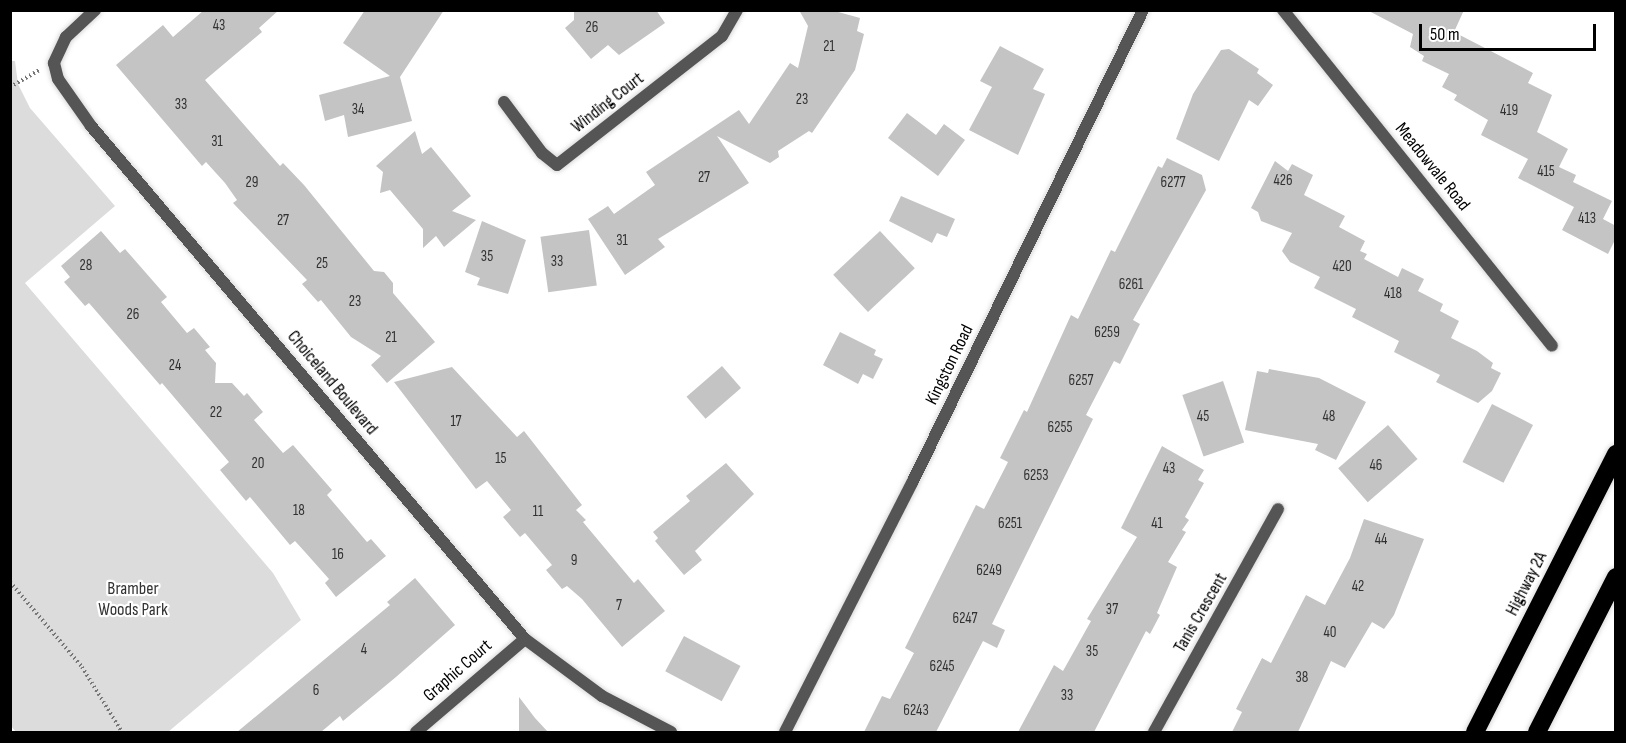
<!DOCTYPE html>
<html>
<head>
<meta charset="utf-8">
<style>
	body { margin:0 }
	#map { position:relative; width:1626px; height:743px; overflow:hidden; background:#fff; font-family:"Sofia Sans Condensed",sans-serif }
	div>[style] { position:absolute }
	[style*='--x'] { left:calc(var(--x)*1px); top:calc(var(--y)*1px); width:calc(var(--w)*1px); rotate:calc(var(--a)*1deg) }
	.green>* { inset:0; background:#dcdcdc }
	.building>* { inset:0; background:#c4c4c4; transform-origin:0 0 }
	.path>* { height:4px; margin-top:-2px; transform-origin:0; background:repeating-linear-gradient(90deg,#777 0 1.5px,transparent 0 4.5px) }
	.roads { filter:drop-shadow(0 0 2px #dbdbdb) drop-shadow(0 0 2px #dbdbdb) }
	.minor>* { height:12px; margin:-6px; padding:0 6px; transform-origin:6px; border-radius:6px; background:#555 }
	.tertiary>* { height:12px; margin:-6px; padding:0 6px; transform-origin:6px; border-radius:6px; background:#555 }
	.motorway>* { height:18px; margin:-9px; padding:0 9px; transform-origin:9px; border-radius:9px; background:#000 }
	span { translate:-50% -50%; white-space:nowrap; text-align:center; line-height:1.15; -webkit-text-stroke:4.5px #fff; paint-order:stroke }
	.number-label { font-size:15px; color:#313131 }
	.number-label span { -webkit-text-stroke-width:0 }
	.street-label { font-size:18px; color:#000 }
	.park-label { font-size:18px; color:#333 }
	.frame { position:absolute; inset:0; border:12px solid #000; pointer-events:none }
	.scale { position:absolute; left:1419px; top:24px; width:177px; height:27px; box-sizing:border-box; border:3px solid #000; border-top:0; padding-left:8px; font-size:18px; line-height:21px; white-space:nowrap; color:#000; -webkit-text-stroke:4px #fff; paint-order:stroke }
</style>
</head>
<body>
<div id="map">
	<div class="green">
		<div style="clip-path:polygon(11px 61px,15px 61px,18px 84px,30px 108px,115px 206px,25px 283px,273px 573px,301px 620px,168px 732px,16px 732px,11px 726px)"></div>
	</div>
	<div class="building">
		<div style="clip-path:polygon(204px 10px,279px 10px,259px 28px,262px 32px,205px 80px,280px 166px,283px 163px,304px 185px,374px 271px,384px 272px,393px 283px,393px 293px,435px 342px,387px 383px,371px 365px,381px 356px,351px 337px,321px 300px,318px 302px,302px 284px,307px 280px,233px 203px,237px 200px,225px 183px,206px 162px,202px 166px,116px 65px,163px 25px,173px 37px)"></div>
		<div style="clip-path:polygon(365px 10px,444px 10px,400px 77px,412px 121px,348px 137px,344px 115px,325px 121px,319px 95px,390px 76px,343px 43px)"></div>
		<div style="clip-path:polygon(574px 10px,656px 10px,665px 23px,619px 55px,608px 45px,591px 59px,565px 28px,574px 20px)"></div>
		<div style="clip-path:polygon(799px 10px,831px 10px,860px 18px,857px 31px,864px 34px,855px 70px,812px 133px,809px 131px,778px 151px,779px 157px,770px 163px,717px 136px,749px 183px,658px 239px,665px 247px,625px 275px,588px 219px,608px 206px,614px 214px,655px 185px,646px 172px,739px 110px,749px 124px,790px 63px,798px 68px,808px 26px)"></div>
		<div style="clip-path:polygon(1367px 10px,1464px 10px,1454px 32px,1533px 73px,1528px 83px,1552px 95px,1537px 132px,1568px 149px,1559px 167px,1576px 175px,1573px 182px,1612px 201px,1603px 219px,1616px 226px,1616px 238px,1608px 254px,1562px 230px,1574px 207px,1518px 178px,1528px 159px,1481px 135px,1488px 120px,1454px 100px,1457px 95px,1442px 87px,1449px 74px,1422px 61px,1424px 56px,1410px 47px,1413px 34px)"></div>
		<div style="clip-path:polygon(1000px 46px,1044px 69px,1033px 89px,1045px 94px,1018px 155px,969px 130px,992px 87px,980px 81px)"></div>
		<div style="clip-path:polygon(1229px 49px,1259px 69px,1257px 73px,1273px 85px,1258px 106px,1249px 100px,1219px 161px,1176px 139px,1193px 94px,1221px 50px)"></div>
		<div style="clip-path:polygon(907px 113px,936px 135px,944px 124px,965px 140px,938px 176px,888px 138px)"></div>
		<div style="clip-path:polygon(415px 131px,422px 154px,431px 147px,471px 196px,452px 211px,476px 220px,444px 247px,436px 236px,423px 248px,423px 229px,390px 190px,380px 193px,383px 172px,376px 166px)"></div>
		<div style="clip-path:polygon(1167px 158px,1202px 175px,1206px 190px,1133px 320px,1140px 324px,1120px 364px,1114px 361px,1086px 415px,1093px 419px,992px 624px,1005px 630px,997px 648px,983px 641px,936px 732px,864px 732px,882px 696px,890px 699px,914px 653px,905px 648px,976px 505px,984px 509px,1008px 462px,1000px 458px,1024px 410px,1027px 412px,1071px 315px,1078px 319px,1111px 250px,1115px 252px,1158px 166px,1162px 168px)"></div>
		<div style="clip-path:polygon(1275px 161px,1288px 171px,1292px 164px,1313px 175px,1304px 195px,1345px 216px,1339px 227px,1365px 241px,1360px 251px,1367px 254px,1364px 259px,1398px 277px,1402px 268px,1424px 279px,1418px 291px,1443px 304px,1440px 311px,1459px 321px,1451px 338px,1477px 351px,1493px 363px,1491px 368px,1501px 373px,1492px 391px,1478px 403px,1436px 382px,1440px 375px,1394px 352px,1399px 341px,1352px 317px,1356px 309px,1314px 288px,1320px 277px,1290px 262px,1282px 251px,1292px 233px,1261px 221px,1258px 212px,1251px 208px)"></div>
		<div style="clip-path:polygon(901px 196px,955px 219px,947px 237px,937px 233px,932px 243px,889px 221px)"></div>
		<div style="clip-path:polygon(482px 221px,526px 240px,508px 294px,477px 285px,480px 278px,465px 272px)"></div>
		<div style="left:589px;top:230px;width:56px;height:49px;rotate:82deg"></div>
		<div style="clip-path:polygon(101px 231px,120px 253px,125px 249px,167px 297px,161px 302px,187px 333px,194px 328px,210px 347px,205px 350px,216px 363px,215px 383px,232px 383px,244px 396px,247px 393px,263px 412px,254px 420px,283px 453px,293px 445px,332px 490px,327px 495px,367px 542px,371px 539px,386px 556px,336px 597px,325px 583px,329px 579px,305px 552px,295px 541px,290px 545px,250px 497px,246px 501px,220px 470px,229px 462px,162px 383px,160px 385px,89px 303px,85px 306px,64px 282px,70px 277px,61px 266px)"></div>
		<div style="left:880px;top:231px;width:51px;height:64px;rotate:47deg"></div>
		<div style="clip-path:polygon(840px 332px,876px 350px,874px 355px,883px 359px,873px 379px,863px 374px,858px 384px,823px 365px)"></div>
		<div style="left:722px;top:366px;width:29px;height:47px;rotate:49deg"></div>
		<div style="clip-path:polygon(452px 367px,517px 437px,524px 431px,582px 505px,576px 510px,586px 520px,583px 522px,634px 583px,638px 579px,665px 611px,622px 647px,582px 599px,567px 586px,562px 589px,546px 570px,552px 565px,525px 533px,520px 537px,503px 517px,511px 510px,487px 481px,476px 489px,394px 382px)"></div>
		<div style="clip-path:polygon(1269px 369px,1319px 378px,1366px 402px,1336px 460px,1315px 450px,1318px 444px,1245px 430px,1257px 371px,1268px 373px)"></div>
		<div style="left:1223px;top:381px;width:65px;height:43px;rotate:71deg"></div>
		<div style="left:1492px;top:404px;width:46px;height:65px;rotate:27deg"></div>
		<div style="left:1388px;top:425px;width:45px;height:66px;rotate:49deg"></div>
		<div style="clip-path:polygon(1162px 446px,1204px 470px,1198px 480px,1204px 483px,1185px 517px,1189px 520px,1182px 530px,1186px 532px,1168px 562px,1177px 567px,1157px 613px,1160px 615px,1150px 634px,1146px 631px,1094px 732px,1018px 732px,1054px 665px,1063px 671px,1091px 621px,1087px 619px,1137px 537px,1121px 528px)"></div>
		<div style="clip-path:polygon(726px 463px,754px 494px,695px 551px,702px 560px,684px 575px,655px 541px,658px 538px,653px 532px,690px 501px,686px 496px)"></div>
		<div style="clip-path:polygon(1364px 519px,1424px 539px,1394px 615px,1384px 629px,1372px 622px,1345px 668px,1331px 661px,1298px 732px,1232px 732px,1242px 712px,1236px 709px,1262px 658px,1271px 663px,1306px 595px,1325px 605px,1350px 558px)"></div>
		<div style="clip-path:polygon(415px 578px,455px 625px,396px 677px,343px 721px,340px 716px,321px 732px,237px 732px,390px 605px,387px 602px)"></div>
		<div style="left:684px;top:636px;width:64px;height:40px;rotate:28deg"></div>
		<div style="clip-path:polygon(519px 697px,535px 718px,548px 732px,519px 732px)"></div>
	</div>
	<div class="path">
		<div style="--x:10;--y:87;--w:34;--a:-30"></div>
		<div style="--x:10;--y:582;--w:111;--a:49.7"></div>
		<div style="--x:82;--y:667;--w:76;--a:58.4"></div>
	</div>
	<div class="roads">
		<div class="minor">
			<div style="--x:95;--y:10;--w:40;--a:137"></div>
			<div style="--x:66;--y:37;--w:29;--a:115"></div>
			<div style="--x:54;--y:63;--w:16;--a:76"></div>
			<div style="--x:58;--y:79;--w:57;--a:54.9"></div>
			<div style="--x:91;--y:126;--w:672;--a:49.77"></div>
			<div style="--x:525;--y:639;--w:96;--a:36.5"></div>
			<div style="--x:602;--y:696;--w:78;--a:27.6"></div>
			<div style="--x:1283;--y:10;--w:430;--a:51.3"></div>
			<div style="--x:504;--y:102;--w:64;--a:53.3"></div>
			<div style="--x:542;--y:153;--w:19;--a:39"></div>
			<div style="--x:557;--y:165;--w:209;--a:-38"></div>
			<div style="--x:722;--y:36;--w:30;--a:-60"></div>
			<div style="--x:416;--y:732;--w:143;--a:-40.5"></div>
			<div style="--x:1154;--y:732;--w:255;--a:-60.9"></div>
		</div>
		<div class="tertiary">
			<div style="--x:785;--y:732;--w:280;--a:-63"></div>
			<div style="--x:912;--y:483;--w:526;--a:-63.97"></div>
		</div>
		<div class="motorway">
			<div style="--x:1475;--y:732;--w:312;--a:-63.1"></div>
			<div style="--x:1537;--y:732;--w:174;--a:-63"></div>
		</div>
	</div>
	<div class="number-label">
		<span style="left:219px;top:26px">43</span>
		<span style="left:592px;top:28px">26</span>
		<span style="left:829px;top:47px">21</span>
		<span style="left:802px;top:100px">23</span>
		<span style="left:181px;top:105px">33</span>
		<span style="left:358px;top:110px">34</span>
		<span style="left:1509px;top:111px">419</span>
		<span style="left:217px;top:142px">31</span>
		<span style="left:1546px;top:172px">415</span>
		<span style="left:704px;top:178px">27</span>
		<span style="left:1283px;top:181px">426</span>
		<span style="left:252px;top:183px">29</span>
		<span style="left:1173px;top:183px">6277</span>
		<span style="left:1587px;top:219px">413</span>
		<span style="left:283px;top:221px">27</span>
		<span style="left:622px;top:241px">31</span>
		<span style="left:487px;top:257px">35</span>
		<span style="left:557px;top:262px">33</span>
		<span style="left:322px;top:264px">25</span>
		<span style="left:86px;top:266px">28</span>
		<span style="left:1342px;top:267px">420</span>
		<span style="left:1131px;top:285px">6261</span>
		<span style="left:1393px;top:294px">418</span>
		<span style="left:355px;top:302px">23</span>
		<span style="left:133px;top:315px">26</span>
		<span style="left:1107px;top:333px">6259</span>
		<span style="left:391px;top:338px">21</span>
		<span style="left:175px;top:366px">24</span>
		<span style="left:1081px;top:381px">6257</span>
		<span style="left:216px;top:413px">22</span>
		<span style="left:1203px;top:417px">45</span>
		<span style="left:1329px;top:417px">48</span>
		<span style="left:456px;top:422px">17</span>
		<span style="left:1060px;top:428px">6255</span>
		<span style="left:501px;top:459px">15</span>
		<span style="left:258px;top:464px">20</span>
		<span style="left:1376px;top:466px">46</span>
		<span style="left:1169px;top:469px">43</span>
		<span style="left:1036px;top:476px">6253</span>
		<span style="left:299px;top:511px">18</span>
		<span style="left:538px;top:512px">11</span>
		<span style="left:1010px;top:524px">6251</span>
		<span style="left:1157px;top:524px">41</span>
		<span style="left:1381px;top:540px">44</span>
		<span style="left:338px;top:555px">16</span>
		<span style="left:574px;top:561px">9</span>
		<span style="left:989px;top:571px">6249</span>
		<span style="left:1358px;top:587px">42</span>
		<span style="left:619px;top:606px">7</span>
		<span style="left:1112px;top:610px">37</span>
		<span style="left:965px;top:619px">6247</span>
		<span style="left:1330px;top:633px">40</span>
		<span style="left:364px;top:650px">4</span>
		<span style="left:1092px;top:652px">35</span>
		<span style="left:942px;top:667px">6245</span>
		<span style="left:1302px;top:678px">38</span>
		<span style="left:316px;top:691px">6</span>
		<span style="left:1067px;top:696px">33</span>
		<span style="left:916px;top:711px">6243</span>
	</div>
	<div class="street-label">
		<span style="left:608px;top:103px;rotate:-38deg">Winding Court</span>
		<span style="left:1432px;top:167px;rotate:51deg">Meadowvale Road</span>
		<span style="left:950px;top:365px;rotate:-64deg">Kingston Road</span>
		<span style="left:332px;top:383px;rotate:50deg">Choiceland Boulevard</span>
		<span style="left:1527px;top:584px;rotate:-63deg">Highway 2A</span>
		<span style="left:1201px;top:613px;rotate:-60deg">Tanis Crescent</span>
		<span style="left:458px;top:671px;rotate:-41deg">Graphic Court</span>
	</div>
	<div class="park-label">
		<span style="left:133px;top:600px">Bramber<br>Woods Park</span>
	</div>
	<div class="frame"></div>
	<div class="scale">50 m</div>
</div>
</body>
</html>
